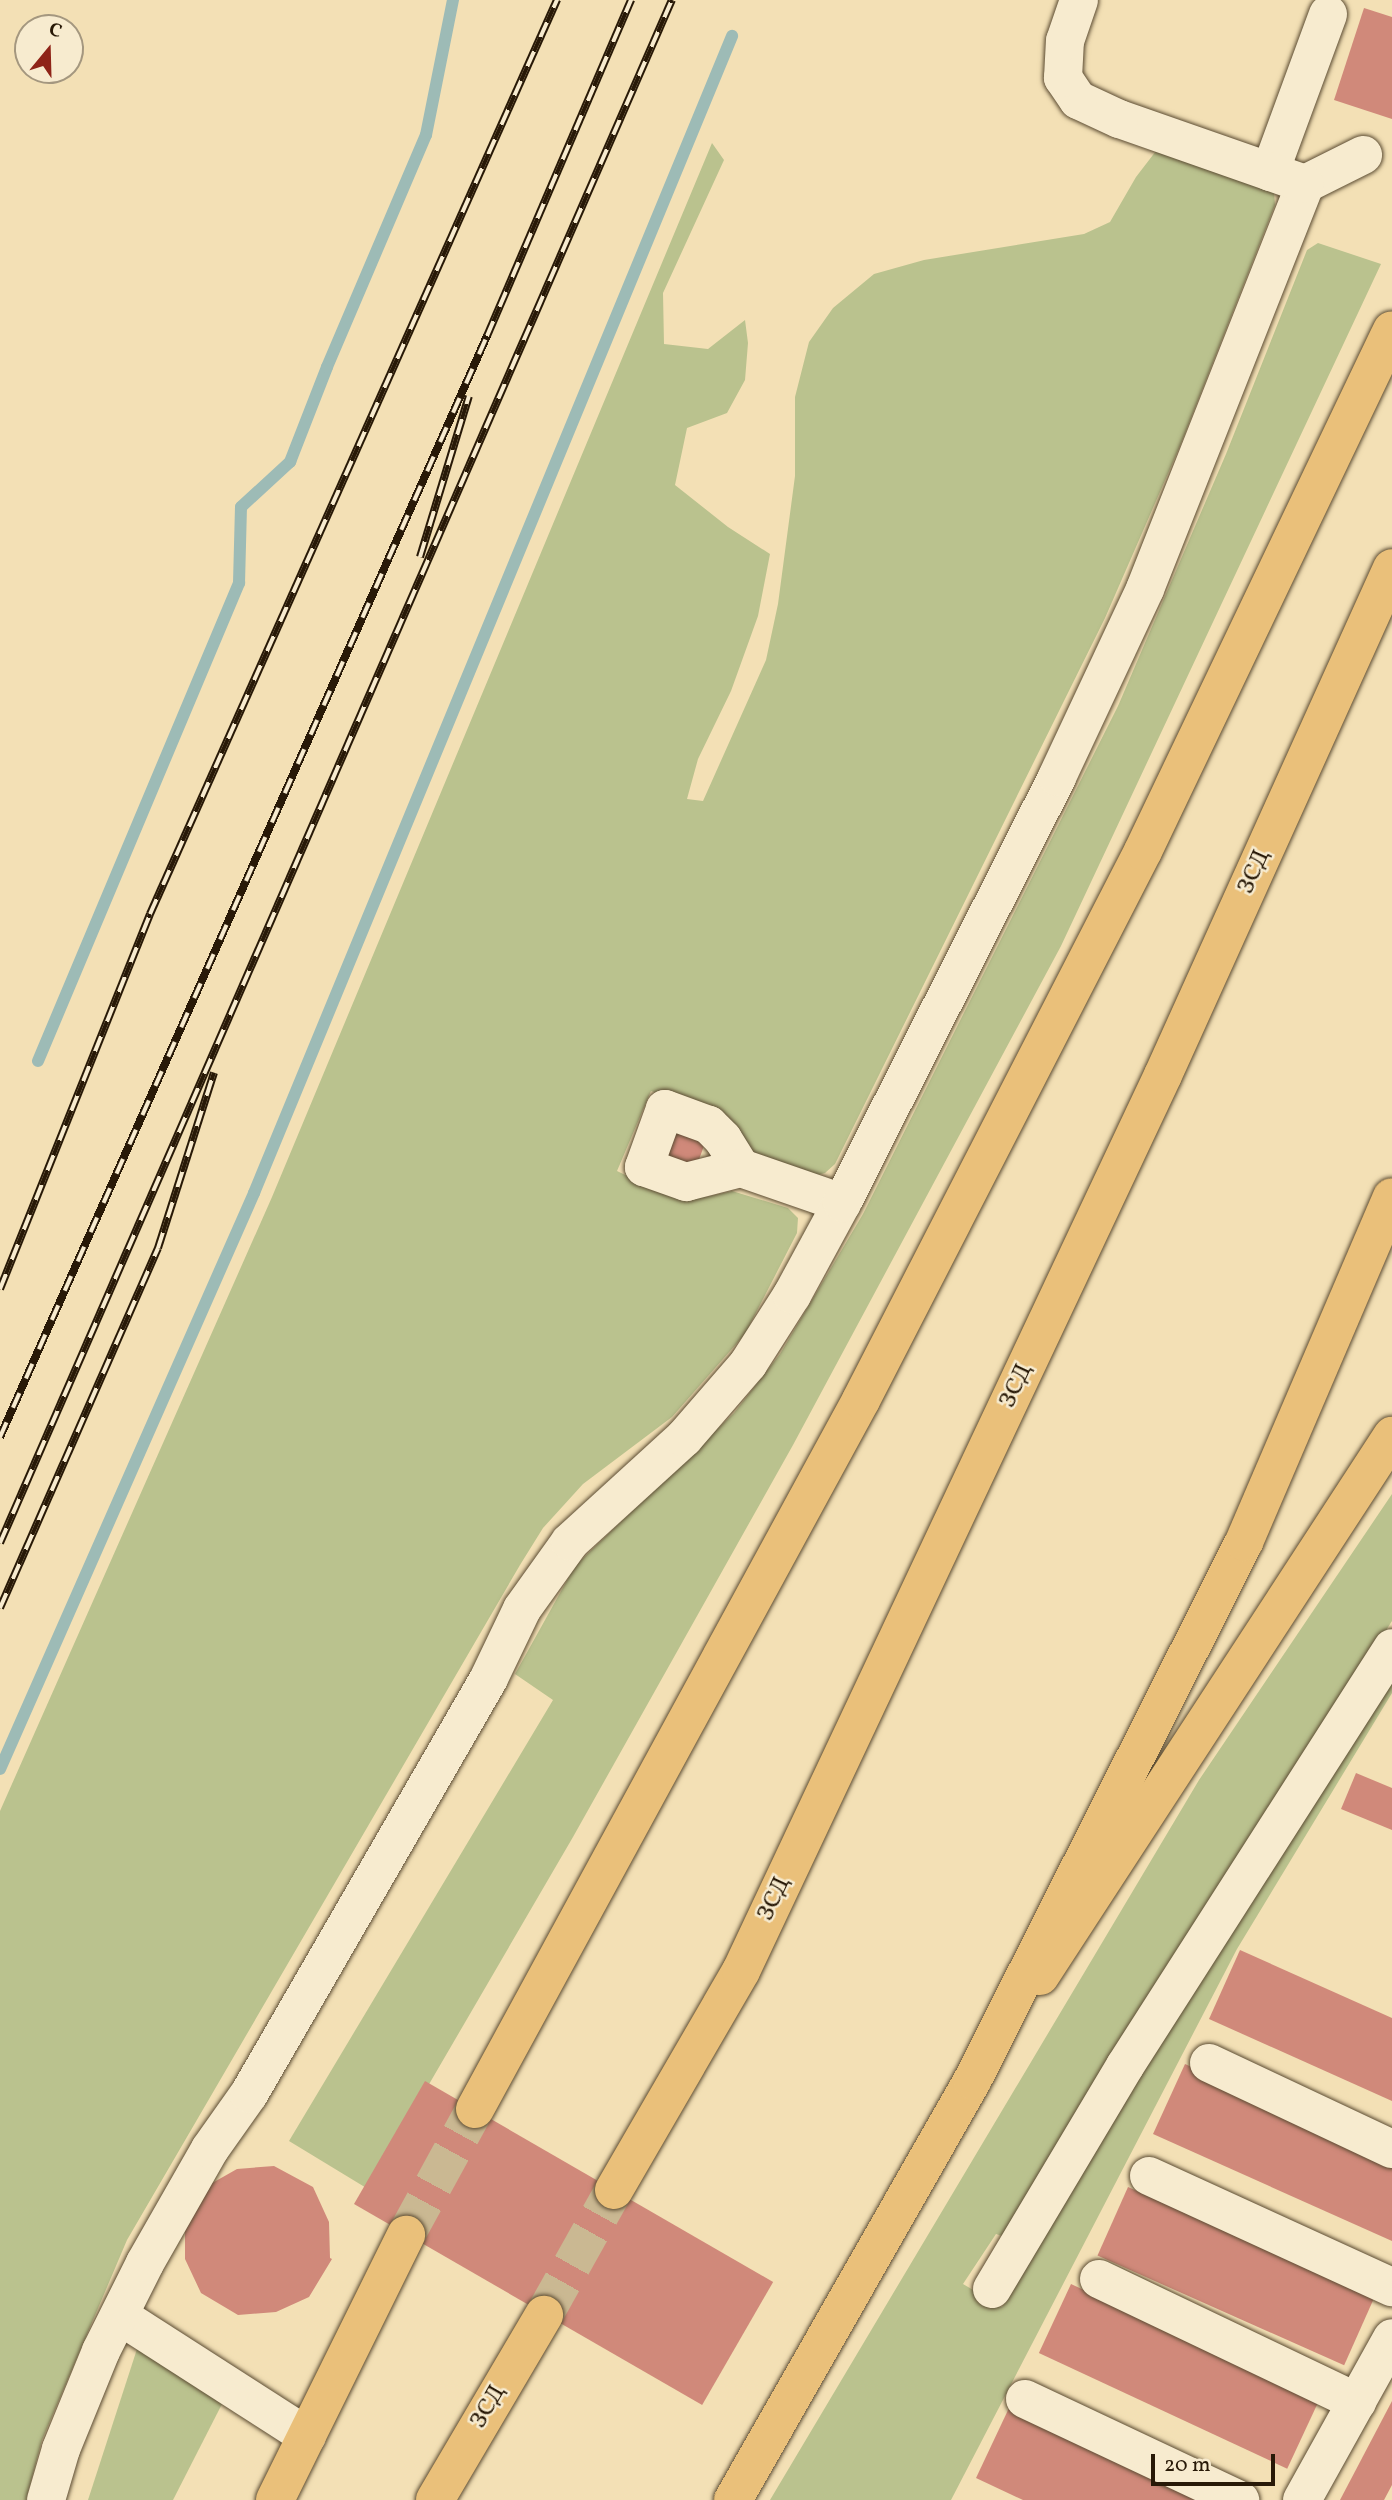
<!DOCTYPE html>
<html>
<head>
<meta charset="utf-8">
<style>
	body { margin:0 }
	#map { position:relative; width:1392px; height:2500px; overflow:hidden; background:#f3e0b5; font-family:Vollkorn,serif }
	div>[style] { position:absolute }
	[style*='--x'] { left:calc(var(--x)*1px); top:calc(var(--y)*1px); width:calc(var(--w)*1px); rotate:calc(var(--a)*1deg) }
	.green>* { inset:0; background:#bac28e }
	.stream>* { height:12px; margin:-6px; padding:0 6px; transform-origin:6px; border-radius:6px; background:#9dbbb6 }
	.building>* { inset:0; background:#d0897a; transform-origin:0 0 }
	.major-tunnel>* { height:38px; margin-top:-19px; transform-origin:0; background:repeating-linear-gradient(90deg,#cab892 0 38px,transparent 0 57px) }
	.highway-tunnel>* { height:38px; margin-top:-19px; transform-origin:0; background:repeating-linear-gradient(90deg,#cab892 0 38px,transparent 0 57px) }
	.roads { filter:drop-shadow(0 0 2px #5b4b32) drop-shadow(0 0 2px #5b4b32) }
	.minor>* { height:38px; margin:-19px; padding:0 19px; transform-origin:19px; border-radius:19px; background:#f7ebcf }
	.major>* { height:38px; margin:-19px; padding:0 19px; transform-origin:19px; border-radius:19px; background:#eac07a }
	.highway>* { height:38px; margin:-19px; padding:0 19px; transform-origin:19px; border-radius:19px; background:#eac07a }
	.rail>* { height:8px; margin-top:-4px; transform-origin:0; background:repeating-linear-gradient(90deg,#f7ebcf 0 16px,#281907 0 32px); box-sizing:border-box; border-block:2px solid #281907 }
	span { translate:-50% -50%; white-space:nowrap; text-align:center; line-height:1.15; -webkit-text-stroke:5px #f7ebcf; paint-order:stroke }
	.street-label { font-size:24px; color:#281907 }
	.north { position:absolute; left:14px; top:14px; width:70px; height:70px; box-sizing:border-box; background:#f7ebcf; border:2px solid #a4977f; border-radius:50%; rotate:19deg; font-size:19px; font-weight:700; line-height:28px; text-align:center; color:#281907 }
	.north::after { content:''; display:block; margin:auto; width:24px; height:32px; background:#8f2418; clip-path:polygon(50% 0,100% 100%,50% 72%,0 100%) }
	.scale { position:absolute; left:1151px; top:2454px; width:124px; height:32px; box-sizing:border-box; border:4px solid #281907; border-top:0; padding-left:9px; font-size:21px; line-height:24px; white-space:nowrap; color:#281907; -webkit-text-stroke:5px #f7ebcf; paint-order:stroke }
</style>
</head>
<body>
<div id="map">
	<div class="green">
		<div style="clip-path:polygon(712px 143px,724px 160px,663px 293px,664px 344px,708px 349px,745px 320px,748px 343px,745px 380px,727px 413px,687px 428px,675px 485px,728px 527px,770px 554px,758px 616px,731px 691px,698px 759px,687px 799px,703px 801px,766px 660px,778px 604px,795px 476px,795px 397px,809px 342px,833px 308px,874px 274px,924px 260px,1084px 234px,1110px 222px,1136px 177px,1156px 151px,1274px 192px,1275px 205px,1180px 446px,1105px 618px,835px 1164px,825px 1173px,814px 1176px,746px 1155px,686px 1102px,651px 1091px,617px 1171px,646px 1185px,706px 1197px,732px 1191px,788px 1208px,798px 1218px,797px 1233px,745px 1334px,672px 1417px,583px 1484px,543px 1528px,520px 1565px,127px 2240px,42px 2440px,26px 2500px,0 2500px,0 1811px,272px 1197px)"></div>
		<div style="clip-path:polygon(1318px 243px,1381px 264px,1061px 946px,793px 1445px,573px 1837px,368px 2189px,289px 2141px,553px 1700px,515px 1674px,575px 1566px,734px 1413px,780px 1354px,863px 1214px,1118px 706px,1226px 454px,1307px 250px)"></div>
		<div style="clip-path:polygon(1392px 1494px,1392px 1621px,1121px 2040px,1002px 2236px,996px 2234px,963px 2284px,1002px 2307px,1229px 1930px,1392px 1671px,1392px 1693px,1237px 1949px,951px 2500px,770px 2500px,1199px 1780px)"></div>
		<div style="clip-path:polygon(137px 2349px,222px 2404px,173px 2500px,88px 2500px)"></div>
	</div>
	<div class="stream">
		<div style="--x:38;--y:1061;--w:519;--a:-67.19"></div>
		<div style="--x:239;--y:583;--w:76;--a:-88.5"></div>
		<div style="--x:241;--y:507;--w:67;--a:-42.6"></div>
		<div style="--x:290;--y:462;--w:102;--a:-68.7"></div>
		<div style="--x:327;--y:367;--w:252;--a:-66.9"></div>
		<div style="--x:426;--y:135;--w:138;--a:-78.7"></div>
		<div style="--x:0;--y:1769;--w:630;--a:-66.2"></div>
		<div style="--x:254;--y:1193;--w:1252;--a:-67.55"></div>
	</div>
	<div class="building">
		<div style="clip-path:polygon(1364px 8px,1392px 17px,1392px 119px,1334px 100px)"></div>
		<div style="left:675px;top:1129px;width:33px;height:28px;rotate:20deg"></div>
		<div style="clip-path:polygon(1356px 1773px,1392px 1788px,1392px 1830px,1341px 1809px)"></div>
		<div style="clip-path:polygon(1240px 1950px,1392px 2018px,1392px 2101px,1209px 2019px)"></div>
		<div style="clip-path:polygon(1185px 2064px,1392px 2156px,1392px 2241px,1153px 2134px)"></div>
		<div style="left:425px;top:2081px;width:402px;height:142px;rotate:30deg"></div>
		<div style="clip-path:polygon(274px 2166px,313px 2187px,329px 2222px,330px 2258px,332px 2259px,309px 2297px,276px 2312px,238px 2315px,201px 2293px,185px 2259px,185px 2225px,207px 2186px,237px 2169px)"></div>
		<div style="left:1128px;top:2187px;width:270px;height:75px;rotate:24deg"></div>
		<div style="left:1071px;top:2284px;width:274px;height:76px;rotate:25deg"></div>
		<div style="clip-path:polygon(1392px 2401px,1392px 2485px,1384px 2500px,1340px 2500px)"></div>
		<div style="clip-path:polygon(1009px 2408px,1219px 2500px,1023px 2500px,976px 2478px)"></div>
	</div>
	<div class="major-tunnel">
		<div style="--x:406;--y:2235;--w:144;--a:-61.3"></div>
	</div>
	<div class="highway-tunnel">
		<div style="--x:544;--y:2315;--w:143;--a:-60.8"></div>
	</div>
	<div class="roads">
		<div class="minor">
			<div style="--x:1270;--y:172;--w:168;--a:-69.8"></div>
			<div style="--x:1305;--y:184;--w:65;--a:-26.6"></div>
			<div style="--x:741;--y:1168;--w:34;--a:-122"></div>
			<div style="--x:723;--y:1139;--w:20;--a:-135"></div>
			<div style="--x:709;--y:1125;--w:47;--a:-160"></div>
			<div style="--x:665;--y:1109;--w:62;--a:109.9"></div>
			<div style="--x:644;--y:1167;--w:45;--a:19.7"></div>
			<div style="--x:686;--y:1182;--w:57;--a:-14.3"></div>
			<div style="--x:741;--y:1168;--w:107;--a:19.1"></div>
			<div style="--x:1209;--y:2063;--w:202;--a:25.2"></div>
			<div style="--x:1149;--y:2176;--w:267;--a:24.6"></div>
			<div style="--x:1099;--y:2279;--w:286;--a:25.5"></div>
			<div style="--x:992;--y:2289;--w:260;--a:-59.2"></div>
			<div style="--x:1125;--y:2066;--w:496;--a:-57.4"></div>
			<div style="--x:120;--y:2316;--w:222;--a:32.7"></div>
			<div style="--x:1025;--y:2399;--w:238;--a:25.2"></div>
			<div style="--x:46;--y:2500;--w:53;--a:-73.6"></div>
			<div style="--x:61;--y:2449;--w:106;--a:-67.8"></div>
			<div style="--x:101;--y:2351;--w:98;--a:-63.4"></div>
			<div style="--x:145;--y:2263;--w:131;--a:-60.3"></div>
			<div style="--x:210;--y:2149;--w:67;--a:-54.7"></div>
			<div style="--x:249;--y:2094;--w:480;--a:-60"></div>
			<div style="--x:489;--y:1678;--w:76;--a:-64.4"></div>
			<div style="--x:522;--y:1609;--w:82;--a:-54.4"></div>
			<div style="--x:570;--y:1542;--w:154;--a:-42.4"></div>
			<div style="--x:684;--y:1438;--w:98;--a:-49.1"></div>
			<div style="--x:748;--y:1364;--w:82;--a:-57.5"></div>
			<div style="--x:792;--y:1295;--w:105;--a:-61.5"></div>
			<div style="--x:842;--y:1203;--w:477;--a:-63.2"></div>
			<div style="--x:1057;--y:777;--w:208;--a:-64.9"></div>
			<div style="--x:1145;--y:589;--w:435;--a:-68.4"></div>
			<div style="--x:1305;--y:184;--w:197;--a:-160.7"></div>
			<div style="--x:1119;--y:119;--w:45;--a:-155.1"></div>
			<div style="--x:1078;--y:100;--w:27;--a:-124"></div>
			<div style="--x:1063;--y:78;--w:37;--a:-87"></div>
			<div style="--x:1065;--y:41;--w:43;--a:-71.1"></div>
			<div style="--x:1302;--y:2500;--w:185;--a:-60.9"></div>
		</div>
		<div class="major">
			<div style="--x:1040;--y:1976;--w:645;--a:-56.9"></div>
			<div style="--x:475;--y:2109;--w:807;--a:-61.43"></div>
			<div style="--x:861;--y:1400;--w:617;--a:-62.81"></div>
			<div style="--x:1143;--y:851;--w:577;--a:-64.46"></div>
			<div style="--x:275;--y:2500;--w:296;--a:-63.7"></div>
		</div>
		<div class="highway">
			<div style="--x:614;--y:2190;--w:253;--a:-59.9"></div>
			<div style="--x:741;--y:1971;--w:990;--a:-64.78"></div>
			<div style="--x:1163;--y:1075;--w:556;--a:-65.69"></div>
			<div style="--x:435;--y:2500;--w:215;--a:-59.5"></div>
			<div style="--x:733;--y:2500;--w:482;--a:-60.3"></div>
			<div style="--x:972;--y:2081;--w:604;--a:-63.22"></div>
			<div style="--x:1244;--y:1542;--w:375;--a:-66.8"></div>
		</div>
	</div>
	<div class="rail">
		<div style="--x:420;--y:557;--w:168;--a:-73.1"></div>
		<div style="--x:0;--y:1289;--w:404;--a:-68.2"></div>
		<div style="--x:150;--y:914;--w:1001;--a:-66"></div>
		<div style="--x:0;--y:1437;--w:1204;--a:-66.14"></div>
		<div style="--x:487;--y:336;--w:366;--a:-66.8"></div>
		<div style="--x:0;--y:1543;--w:1683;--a:-66.47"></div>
		<div style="--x:0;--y:1608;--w:393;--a:-66.3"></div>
		<div style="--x:158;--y:1248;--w:184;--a:-72.3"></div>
	</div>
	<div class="street-label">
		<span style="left:1255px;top:872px;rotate:-66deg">ЗСД</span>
		<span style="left:1017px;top:1386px;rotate:-65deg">ЗСД</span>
		<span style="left:775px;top:1899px;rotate:-65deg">ЗСД</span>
		<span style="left:489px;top:2407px;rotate:-60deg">ЗСД</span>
	</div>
	<div class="north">С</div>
	<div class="scale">20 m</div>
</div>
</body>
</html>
